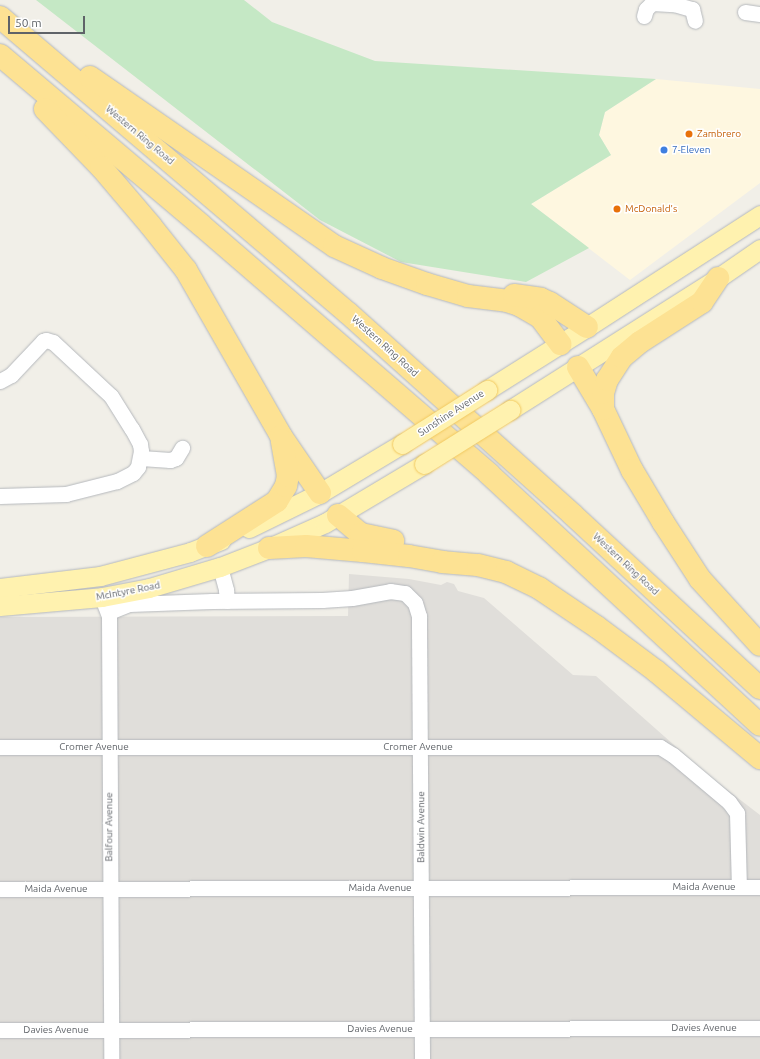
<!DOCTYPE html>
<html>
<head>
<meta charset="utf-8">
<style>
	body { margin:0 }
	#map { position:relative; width:760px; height:1059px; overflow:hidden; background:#f1efe8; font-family:Ubuntu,sans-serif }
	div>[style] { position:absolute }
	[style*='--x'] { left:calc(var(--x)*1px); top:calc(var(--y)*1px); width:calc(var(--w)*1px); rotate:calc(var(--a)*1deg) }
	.commercial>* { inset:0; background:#fef7e0 }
	.industrial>* { inset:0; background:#e0deda }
	.green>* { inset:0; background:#c5e8c5 }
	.roads { filter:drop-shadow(0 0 1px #b5b8bc) drop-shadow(0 0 1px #b5b8bc) }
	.minor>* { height:15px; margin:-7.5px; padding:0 7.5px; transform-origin:7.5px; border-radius:7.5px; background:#fff }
	.major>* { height:19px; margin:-9.5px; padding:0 9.5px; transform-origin:9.5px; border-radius:9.5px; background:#fff2af }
	.highway>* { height:22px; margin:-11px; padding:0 11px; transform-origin:11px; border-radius:11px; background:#fde293 }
	.bridges { filter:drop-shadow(0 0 1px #f2c960) drop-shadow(0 0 1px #f2c960) }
	.major-bridge>* { height:19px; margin:-9.5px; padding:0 9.5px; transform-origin:9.5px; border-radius:9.5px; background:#fff2af }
	.dots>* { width:11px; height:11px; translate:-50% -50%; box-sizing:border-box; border:2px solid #fff; border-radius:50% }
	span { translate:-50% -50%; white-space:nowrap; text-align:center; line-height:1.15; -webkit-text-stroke:3px #fff; paint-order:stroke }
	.food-label { font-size:10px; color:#c56008 }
	.left { translate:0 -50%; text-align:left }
	.street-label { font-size:10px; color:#5f6368 }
	.shop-label { font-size:10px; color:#366cbe }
	.scale { position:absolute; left:8px; top:16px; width:77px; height:18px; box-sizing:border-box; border:2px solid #5f6368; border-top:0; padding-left:5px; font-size:12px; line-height:14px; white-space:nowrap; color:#5f6368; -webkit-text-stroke:3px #fff; paint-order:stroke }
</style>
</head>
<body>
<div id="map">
	<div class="commercial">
		<div style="clip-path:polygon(656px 79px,760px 89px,760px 183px,630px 280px,531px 204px,611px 155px,599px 135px,605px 112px)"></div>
	</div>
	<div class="industrial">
		<div style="clip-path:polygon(349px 574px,409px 579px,441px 585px,447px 582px,454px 584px,458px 591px,484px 598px,573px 675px,596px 676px,708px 775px,760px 815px,760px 1059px,0 1059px,0 617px,348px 616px)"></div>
	</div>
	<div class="green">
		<div style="clip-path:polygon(36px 0,244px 0,272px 22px,375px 61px,656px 79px,605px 112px,599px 135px,611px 155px,531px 204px,589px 248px,526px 282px,401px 262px,320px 220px)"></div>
	</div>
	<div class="roads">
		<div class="minor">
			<div style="--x:745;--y:12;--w:15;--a:8"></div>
			<div style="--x:644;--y:16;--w:7;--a:-74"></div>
			<div style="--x:646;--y:9;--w:8;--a:-45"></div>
			<div style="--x:652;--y:3;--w:22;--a:3"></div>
			<div style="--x:674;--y:4;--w:19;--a:16"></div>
			<div style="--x:692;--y:9;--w:12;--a:76"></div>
			<div style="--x:0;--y:381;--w:13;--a:-29"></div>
			<div style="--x:11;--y:375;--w:47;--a:-46.7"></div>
			<div style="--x:43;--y:341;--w:3;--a:-18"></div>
			<div style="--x:46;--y:340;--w:7;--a:16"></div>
			<div style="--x:53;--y:342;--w:79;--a:43"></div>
			<div style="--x:111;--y:396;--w:39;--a:58"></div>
			<div style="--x:132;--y:429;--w:17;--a:62"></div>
			<div style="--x:140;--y:444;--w:7;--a:82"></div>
			<div style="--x:141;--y:451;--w:16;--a:101"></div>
			<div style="--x:138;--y:467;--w:8;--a:130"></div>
			<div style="--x:133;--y:473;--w:18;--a:153"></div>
			<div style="--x:117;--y:481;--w:53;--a:165.7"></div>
			<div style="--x:66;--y:494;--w:66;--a:178.3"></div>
			<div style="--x:141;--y:458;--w:29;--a:4"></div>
			<div style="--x:170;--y:460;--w:6;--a:-18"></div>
			<div style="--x:176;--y:458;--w:12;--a:-59"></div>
			<div style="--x:220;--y:567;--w:24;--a:75"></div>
			<div style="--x:226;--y:590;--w:11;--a:85"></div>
			<div style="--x:104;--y:603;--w:14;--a:69"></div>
			<div style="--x:109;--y:616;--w:443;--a:89.7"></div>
			<div style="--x:109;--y:612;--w:22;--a:-22"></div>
			<div style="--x:129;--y:604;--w:83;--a:-2.1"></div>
			<div style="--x:212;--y:601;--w:110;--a:-0.5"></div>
			<div style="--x:322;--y:600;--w:30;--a:-4"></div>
			<div style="--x:352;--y:598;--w:39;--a:-10"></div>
			<div style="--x:390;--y:591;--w:15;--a:8"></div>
			<div style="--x:405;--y:593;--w:14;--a:45"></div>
			<div style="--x:415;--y:603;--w:14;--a:73"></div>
			<div style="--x:419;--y:616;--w:9;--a:90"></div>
			<div style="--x:419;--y:625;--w:434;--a:89.6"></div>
			<div style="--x:0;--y:747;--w:660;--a:0"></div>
			<div style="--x:660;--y:747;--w:15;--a:32"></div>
			<div style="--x:673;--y:755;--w:73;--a:40"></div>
			<div style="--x:729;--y:802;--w:14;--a:54"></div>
			<div style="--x:737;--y:813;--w:74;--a:88.5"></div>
			<div style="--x:0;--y:889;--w:760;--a:-0.15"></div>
			<div style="--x:0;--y:1030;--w:760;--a:-0.15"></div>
		</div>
		<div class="major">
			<div style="--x:487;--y:390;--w:118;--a:-32.2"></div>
			<div style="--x:587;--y:327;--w:206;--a:-32.9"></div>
			<div style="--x:510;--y:410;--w:246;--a:-32.4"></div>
			<div style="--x:718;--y:278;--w:51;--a:-34.6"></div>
			<div style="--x:249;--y:528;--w:79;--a:-26.2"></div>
			<div style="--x:320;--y:493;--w:96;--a:-30.9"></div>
			<div style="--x:0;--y:588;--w:101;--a:-6.8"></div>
			<div style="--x:100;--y:576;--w:93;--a:-14.9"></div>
			<div style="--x:190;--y:552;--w:33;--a:-21"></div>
			<div style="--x:0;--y:606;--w:102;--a:-5"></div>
			<div style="--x:102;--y:597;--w:48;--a:-10.8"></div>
			<div style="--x:149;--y:588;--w:74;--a:-16.5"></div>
			<div style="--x:220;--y:567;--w:53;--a:-21.2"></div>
			<div style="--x:269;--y:548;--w:61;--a:-24.1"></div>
			<div style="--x:325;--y:523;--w:115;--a:-30.8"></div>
		</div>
		<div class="highway">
			<div style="--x:0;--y:17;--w:457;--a:40.4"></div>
			<div style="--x:348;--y:313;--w:302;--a:41.9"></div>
			<div style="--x:573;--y:515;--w:255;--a:42.8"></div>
			<div style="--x:0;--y:55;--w:263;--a:40.2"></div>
			<div style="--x:201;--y:225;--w:381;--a:40.8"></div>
			<div style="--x:489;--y:474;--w:369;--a:42.8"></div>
			<div style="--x:90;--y:77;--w:297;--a:34.7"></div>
			<div style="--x:334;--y:246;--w:53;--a:24.6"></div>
			<div style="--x:382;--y:268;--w:48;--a:19.6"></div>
			<div style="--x:427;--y:284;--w:43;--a:16.3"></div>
			<div style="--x:468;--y:296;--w:39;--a:7"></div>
			<div style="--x:507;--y:301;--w:13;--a:18"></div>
			<div style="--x:519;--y:305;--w:24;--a:30"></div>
			<div style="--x:540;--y:317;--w:34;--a:53"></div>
			<div style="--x:45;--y:109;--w:81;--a:46"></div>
			<div style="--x:101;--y:167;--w:77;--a:49.7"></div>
			<div style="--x:151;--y:226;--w:56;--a:51.5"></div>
			<div style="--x:186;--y:270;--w:191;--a:60.2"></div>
			<div style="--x:281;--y:436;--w:69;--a:55.6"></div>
			<div style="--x:514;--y:295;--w:27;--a:8"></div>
			<div style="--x:541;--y:299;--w:10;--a:24"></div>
			<div style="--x:550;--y:303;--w:44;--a:33"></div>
			<div style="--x:578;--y:367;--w:49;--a:59.2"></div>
			<div style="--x:603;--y:409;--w:68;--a:64.6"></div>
			<div style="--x:632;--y:470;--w:61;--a:59.2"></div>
			<div style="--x:663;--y:522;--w:68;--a:57"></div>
			<div style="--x:700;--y:579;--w:89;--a:47.7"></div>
			<div style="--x:603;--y:409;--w:16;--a:-90"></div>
			<div style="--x:603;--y:393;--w:14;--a:-73"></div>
			<div style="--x:607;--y:380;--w:27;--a:-57"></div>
			<div style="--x:622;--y:357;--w:23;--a:-40"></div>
			<div style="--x:640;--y:342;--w:74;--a:-32.8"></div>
			<div style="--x:702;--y:302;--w:29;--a:-56"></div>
			<div style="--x:338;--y:515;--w:30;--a:40"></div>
			<div style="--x:361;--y:534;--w:33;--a:12"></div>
			<div style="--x:207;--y:546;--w:83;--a:-32.7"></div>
			<div style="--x:277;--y:501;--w:17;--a:-59"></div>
			<div style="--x:286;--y:486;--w:10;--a:-79"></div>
			<div style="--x:288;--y:476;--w:36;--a:-100"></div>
			<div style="--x:269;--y:548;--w:37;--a:-3"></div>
			<div style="--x:306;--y:546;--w:57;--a:5"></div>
			<div style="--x:363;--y:551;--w:46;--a:6.2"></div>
			<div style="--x:409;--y:556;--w:34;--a:10"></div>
			<div style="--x:442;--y:562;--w:36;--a:5"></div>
			<div style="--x:478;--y:565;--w:29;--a:14"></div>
			<div style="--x:506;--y:572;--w:37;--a:26"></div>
			<div style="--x:539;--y:588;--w:70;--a:33.9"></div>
			<div style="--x:597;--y:627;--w:74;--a:36.7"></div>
			<div style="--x:656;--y:671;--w:136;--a:39.9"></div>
		</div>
	</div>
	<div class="bridges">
		<div class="major-bridge">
			<div style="--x:402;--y:444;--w:101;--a:-32.4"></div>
			<div style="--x:424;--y:464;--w:102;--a:-32.1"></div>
		</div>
	</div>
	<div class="dots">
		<div style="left:689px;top:134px;background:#e8710a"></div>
		<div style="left:664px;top:150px;background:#3f7fe0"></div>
		<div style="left:617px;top:209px;background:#e8710a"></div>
	</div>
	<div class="food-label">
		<span class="left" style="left:697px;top:134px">Zambrero</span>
		<span class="left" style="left:625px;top:209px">McDonald's</span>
	</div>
	<div class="street-label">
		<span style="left:140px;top:135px;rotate:40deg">Western Ring Road</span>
		<span style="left:385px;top:346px;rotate:42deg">Western Ring Road</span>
		<span style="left:451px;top:413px;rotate:-33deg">Sunshine Avenue</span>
		<span style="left:626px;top:564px;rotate:43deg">Western Ring Road</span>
		<span style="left:128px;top:591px;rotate:-11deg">McIntyre Road</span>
		<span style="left:94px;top:747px">Cromer Avenue</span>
		<span style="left:418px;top:747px">Cromer Avenue</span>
		<span style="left:109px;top:827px;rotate:-90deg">Balfour Avenue</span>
		<span style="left:421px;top:827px;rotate:-90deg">Baldwin Avenue</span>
		<span style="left:704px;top:887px">Maida Avenue</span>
		<span style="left:380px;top:888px">Maida Avenue</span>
		<span style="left:56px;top:889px">Maida Avenue</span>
		<span style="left:704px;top:1028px">Davies Avenue</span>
		<span style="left:380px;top:1029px">Davies Avenue</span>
		<span style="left:56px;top:1030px">Davies Avenue</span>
	</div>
	<div class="shop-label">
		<span class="left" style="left:672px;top:150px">7-Eleven</span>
	</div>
	<div class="scale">50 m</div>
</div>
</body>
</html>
